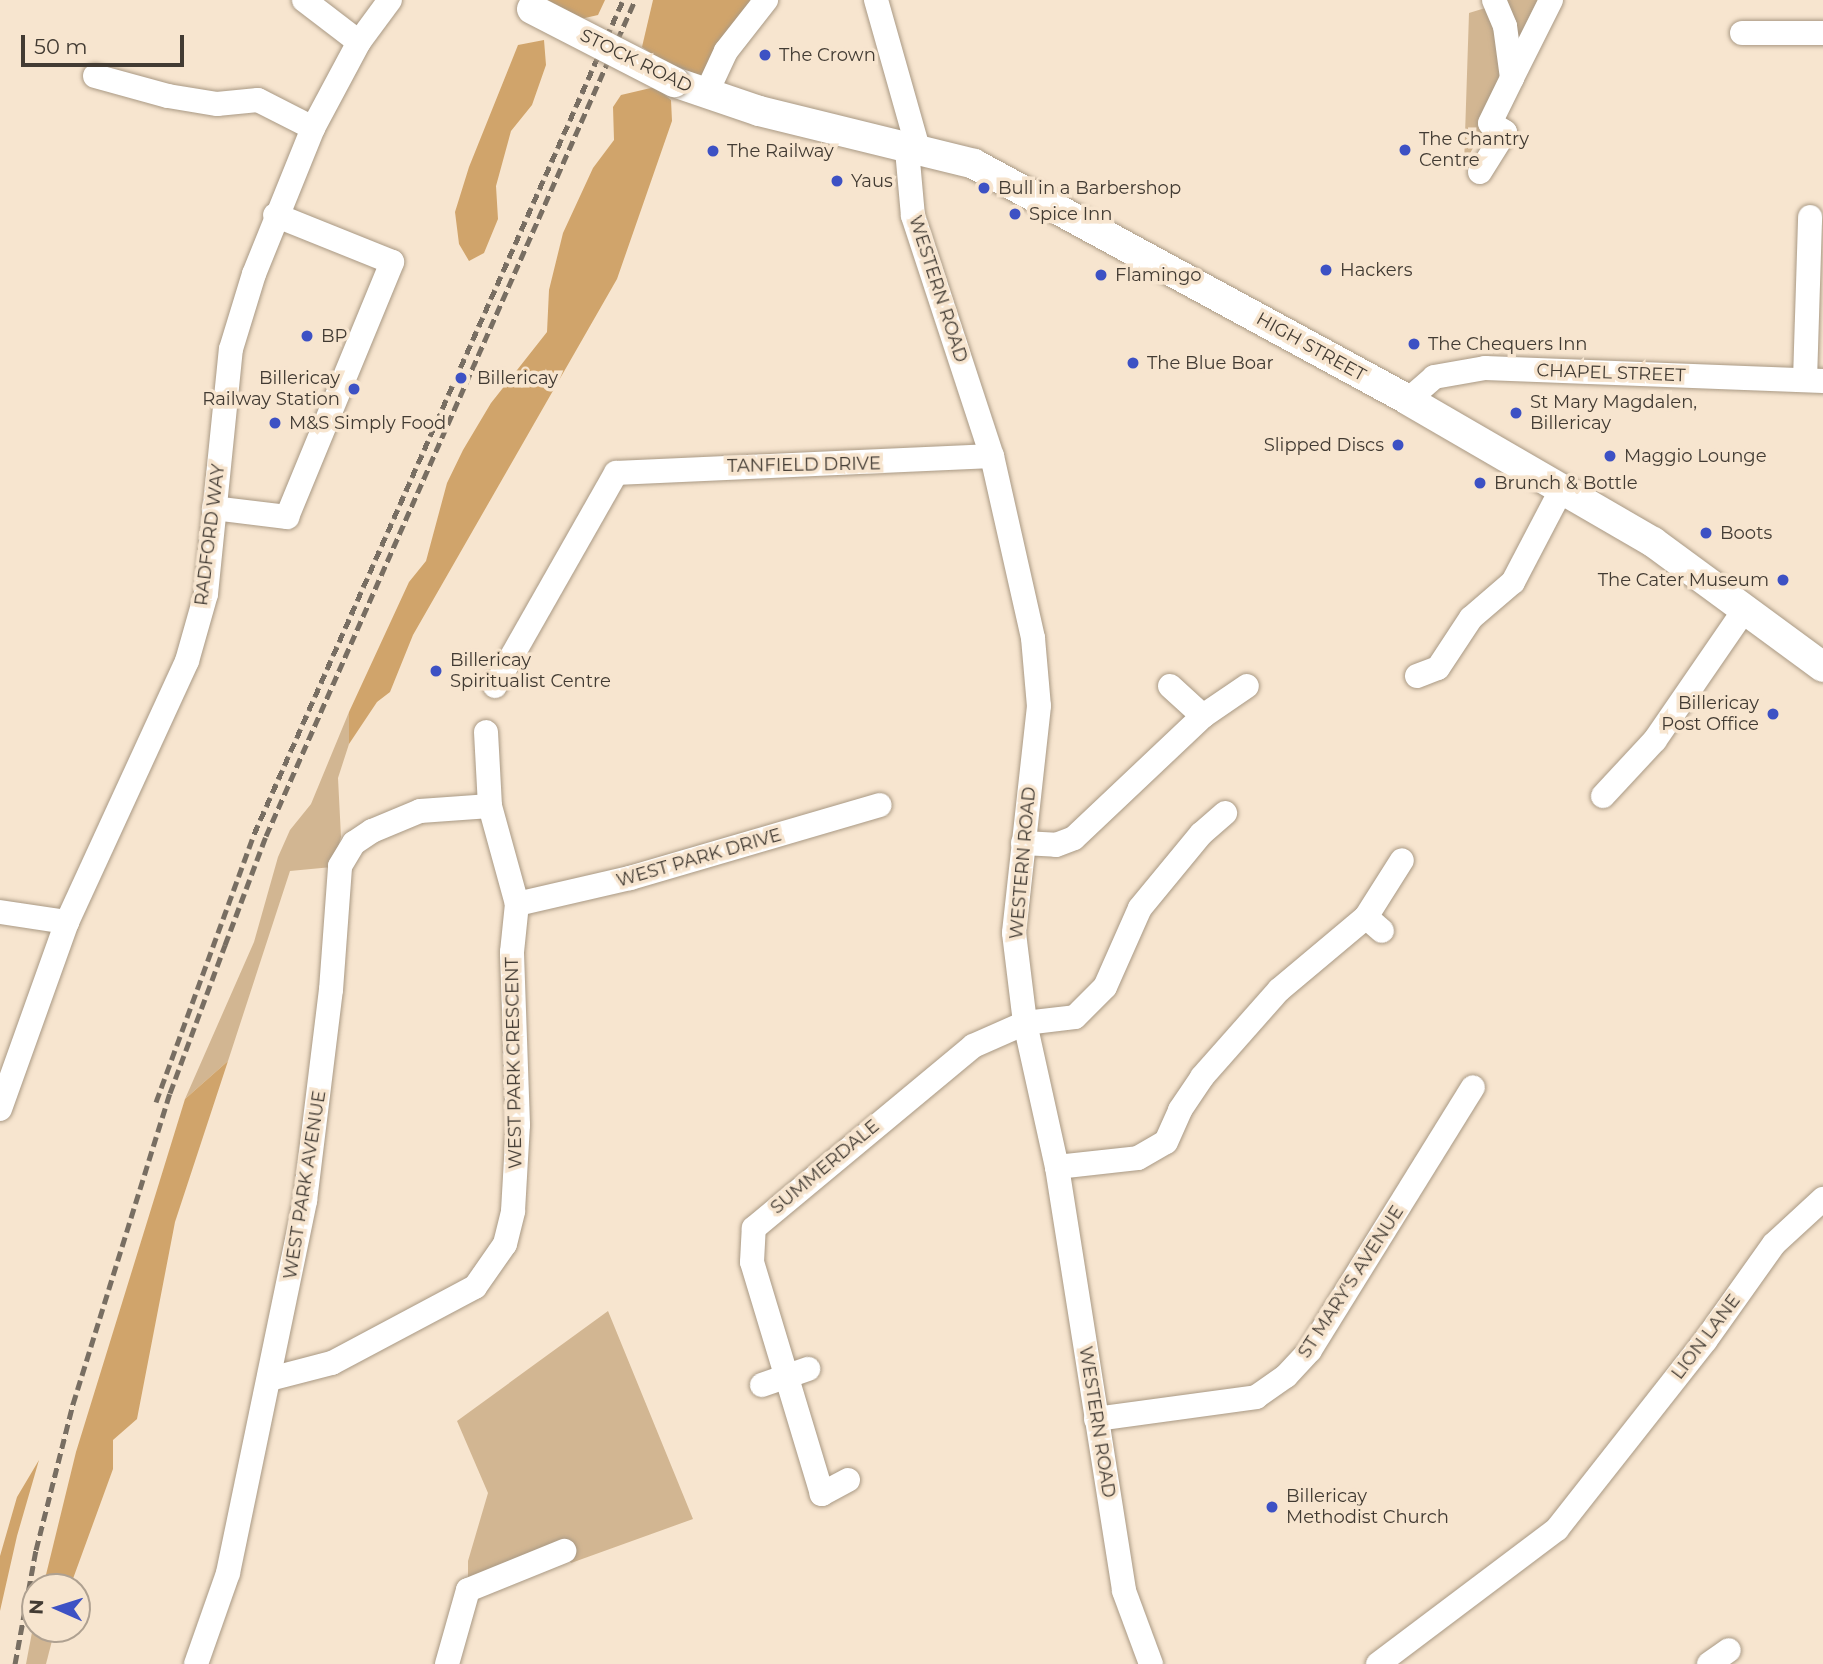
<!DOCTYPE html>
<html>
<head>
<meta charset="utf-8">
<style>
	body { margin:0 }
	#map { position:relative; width:1823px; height:1664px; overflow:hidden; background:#f7e5cf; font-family:Montserrat,sans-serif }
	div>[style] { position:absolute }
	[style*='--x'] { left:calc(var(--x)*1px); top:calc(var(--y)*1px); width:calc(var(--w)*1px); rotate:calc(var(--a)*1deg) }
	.green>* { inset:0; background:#d2b692 }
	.forest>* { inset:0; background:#d0a46b }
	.roads { filter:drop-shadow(0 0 2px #a99984) drop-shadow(0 0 2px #a99984) }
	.minor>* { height:24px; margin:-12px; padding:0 12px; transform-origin:12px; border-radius:12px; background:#fff }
	.major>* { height:30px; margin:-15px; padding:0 15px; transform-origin:15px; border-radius:15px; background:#fff }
	.rail>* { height:5px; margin-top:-2.5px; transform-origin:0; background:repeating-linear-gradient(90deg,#786e62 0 10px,transparent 0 15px) }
	.bridges { filter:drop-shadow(0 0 2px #a99984) drop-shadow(0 0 2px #a99984) }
	.major-bridge>* { height:30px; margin:-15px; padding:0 15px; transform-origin:15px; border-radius:15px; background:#fff }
	.dots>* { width:19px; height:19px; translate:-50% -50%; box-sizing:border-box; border:4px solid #f7e5cf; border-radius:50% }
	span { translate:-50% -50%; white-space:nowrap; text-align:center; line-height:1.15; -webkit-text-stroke:7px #f7e5cf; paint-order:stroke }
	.poi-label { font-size:18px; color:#423b33 }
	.left { translate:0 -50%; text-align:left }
	.right { translate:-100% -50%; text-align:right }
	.street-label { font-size:18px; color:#423b33 }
	.north { position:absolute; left:21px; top:1573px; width:70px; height:70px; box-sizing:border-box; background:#f7e5cf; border:2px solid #afa191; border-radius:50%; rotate:273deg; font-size:19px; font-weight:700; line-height:28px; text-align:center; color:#423b33 }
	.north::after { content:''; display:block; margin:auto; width:24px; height:32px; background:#3d51c4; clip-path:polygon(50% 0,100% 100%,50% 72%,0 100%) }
	.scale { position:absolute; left:21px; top:35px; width:163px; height:32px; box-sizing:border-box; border:4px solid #423b33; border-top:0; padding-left:9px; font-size:21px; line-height:24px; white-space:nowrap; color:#423b33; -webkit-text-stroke:5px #f7e5cf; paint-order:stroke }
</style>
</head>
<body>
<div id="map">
	<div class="green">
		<div style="clip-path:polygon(1494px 0,1551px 0,1464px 165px,1469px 13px,1495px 5px)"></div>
		<div style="clip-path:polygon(349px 712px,349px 744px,338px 778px,341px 837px,332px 867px,290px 871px,228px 1061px,185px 1099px,254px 942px,278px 857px,290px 830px,311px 804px)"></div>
		<div style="clip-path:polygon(608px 1311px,693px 1519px,571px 1563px,564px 1551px,468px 1590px,468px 1561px,488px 1493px,457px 1421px)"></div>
		<div style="clip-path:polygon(33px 1627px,55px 1629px,46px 1664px,26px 1664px)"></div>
	</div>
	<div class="forest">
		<div style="clip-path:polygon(544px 0,605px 0,598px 15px,572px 21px)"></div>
		<div style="clip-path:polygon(653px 0,766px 0,697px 85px,642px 47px)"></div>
		<div style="clip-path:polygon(544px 40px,546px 65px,532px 105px,511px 131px,496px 186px,498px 219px,484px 253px,469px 261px,459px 244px,455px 212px,469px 167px,518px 45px)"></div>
		<div style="clip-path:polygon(655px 87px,671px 100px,672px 121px,617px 279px,413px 635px,390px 692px,377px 702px,349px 744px,349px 712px,409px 582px,426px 561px,447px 483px,463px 450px,491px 403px,547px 332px,549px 290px,563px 233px,593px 168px,614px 140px,613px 107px,621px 95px)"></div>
		<div style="clip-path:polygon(228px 1061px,175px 1222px,137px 1419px,113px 1440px,113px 1469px,70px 1587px,43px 1587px,76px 1452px,185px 1099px)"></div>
		<div style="clip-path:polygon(39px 1460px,17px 1536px,0 1611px,0 1556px,17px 1497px)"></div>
	</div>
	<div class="roads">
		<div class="minor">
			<div style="--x:304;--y:0;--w:69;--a:37.4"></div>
			<div style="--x:876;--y:0;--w:158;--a:74.2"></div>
			<div style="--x:1742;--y:33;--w:81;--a:0"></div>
			<div style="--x:95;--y:76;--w:76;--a:15.3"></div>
			<div style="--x:168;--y:96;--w:50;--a:9.3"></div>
			<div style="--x:217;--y:104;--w:41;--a:-5.6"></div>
			<div style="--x:258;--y:100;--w:62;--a:27"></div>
			<div style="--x:1512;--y:78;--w:87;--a:-63.4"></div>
			<div style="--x:706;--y:94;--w:47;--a:-65.1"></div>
			<div style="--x:726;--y:51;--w:65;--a:-51.9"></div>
			<div style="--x:907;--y:150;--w:66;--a:84.8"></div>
			<div style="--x:913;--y:216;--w:253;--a:71.8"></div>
			<div style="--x:992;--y:456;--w:187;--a:77.3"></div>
			<div style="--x:1033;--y:638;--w:68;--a:85"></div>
			<div style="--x:1039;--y:706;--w:228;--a:96.3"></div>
			<div style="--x:1014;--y:933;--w:91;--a:83"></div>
			<div style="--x:1025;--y:1023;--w:148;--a:77.5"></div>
			<div style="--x:1057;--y:1167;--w:429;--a:81"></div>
			<div style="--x:1124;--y:1591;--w:78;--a:69.7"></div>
			<div style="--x:1480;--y:172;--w:47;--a:-58"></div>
			<div style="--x:1505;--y:132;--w:17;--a:-149"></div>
			<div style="--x:1490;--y:123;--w:50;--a:-63.9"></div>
			<div style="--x:1512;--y:78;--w:52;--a:-97.7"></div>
			<div style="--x:1505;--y:26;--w:28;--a:-113"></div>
			<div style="--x:1805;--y:380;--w:163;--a:-88.2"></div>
			<div style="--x:1408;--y:400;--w:35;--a:-41"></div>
			<div style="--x:1434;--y:377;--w:52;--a:-10"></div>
			<div style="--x:1485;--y:368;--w:338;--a:2.2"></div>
			<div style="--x:214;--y:508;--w:74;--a:7"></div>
			<div style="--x:287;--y:517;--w:276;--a:-67.6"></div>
			<div style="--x:392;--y:262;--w:126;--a:-158.1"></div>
			<div style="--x:1417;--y:676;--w:22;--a:-21"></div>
			<div style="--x:1438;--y:668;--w:60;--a:-56.6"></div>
			<div style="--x:1471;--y:618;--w:55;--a:-40.6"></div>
			<div style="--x:1513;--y:582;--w:104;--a:-62.4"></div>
			<div style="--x:495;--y:686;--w:245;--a:-60.4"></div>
			<div style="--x:616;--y:473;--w:376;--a:-2.6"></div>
			<div style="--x:1170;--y:686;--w:45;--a:42.3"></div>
			<div style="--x:1603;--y:796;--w:76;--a:-47.1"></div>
			<div style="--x:1655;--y:740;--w:159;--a:-55.5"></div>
			<div style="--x:1023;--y:843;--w:33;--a:3"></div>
			<div style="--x:1056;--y:845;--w:19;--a:-21"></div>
			<div style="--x:1074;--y:838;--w:178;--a:-43.4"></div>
			<div style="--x:1203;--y:716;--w:53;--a:-34.3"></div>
			<div style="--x:517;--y:904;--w:116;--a:-13"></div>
			<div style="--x:630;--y:878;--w:260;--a:-16.3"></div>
			<div style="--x:0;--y:912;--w:68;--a:8.5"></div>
			<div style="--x:1366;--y:917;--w:21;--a:41"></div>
			<div style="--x:0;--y:1109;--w:199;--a:-70.3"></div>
			<div style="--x:67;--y:922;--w:287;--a:-65.3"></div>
			<div style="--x:187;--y:661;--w:70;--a:-74.2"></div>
			<div style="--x:206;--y:594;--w:246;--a:-84.2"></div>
			<div style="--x:231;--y:349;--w:78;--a:-73"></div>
			<div style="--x:254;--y:274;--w:157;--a:-68"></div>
			<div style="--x:313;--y:128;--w:98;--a:-61.9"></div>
			<div style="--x:359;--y:42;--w:52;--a:-53.6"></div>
			<div style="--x:1057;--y:1167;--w:81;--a:-6.3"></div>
			<div style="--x:1138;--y:1158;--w:32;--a:-30"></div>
			<div style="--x:1166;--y:1142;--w:35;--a:-66"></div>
			<div style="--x:1180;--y:1110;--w:40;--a:-56"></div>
			<div style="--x:1202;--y:1077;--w:116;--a:-48.5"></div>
			<div style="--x:1279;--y:990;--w:114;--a:-40"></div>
			<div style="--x:1366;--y:917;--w:67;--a:-57.7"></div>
			<div style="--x:270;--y:1379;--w:64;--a:-14.5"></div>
			<div style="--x:332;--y:1363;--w:162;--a:-28"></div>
			<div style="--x:475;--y:1287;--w:52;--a:-55.1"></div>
			<div style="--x:505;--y:1244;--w:34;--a:-76"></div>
			<div style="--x:513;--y:1211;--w:86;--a:-86.7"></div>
			<div style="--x:518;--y:1125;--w:173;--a:-92"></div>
			<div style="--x:512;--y:952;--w:48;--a:-84.1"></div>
			<div style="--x:517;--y:904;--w:102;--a:-105.4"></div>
			<div style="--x:490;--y:806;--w:74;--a:-93.1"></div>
			<div style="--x:762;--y:1385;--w:49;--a:-19.2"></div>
			<div style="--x:1096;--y:1419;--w:162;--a:-7.8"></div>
			<div style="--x:1256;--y:1397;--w:37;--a:-35"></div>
			<div style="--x:1286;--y:1376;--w:35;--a:-47"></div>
			<div style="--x:1310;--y:1350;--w:309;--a:-58.2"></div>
			<div style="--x:848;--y:1480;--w:30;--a:152"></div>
			<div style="--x:822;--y:1494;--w:242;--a:-106.8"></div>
			<div style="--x:752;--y:1262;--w:34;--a:-87"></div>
			<div style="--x:754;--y:1228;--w:285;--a:-39.7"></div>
			<div style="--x:973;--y:1046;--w:57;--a:-23.9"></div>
			<div style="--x:1025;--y:1023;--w:50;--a:-6.8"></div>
			<div style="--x:1075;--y:1017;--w:42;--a:-45"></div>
			<div style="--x:1105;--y:987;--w:86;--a:-66.1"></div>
			<div style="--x:1140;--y:908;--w:96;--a:-50.5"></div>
			<div style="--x:1201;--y:834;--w:32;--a:-41"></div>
			<div style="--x:196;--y:1664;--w:96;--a:-70.6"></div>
			<div style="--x:228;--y:1573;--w:380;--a:-78.3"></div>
			<div style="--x:305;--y:1201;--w:213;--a:-83"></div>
			<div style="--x:331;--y:990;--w:124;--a:-85.8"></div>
			<div style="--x:340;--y:866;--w:27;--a:-59"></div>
			<div style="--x:354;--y:843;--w:22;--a:-34"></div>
			<div style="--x:372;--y:831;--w:52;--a:-22.6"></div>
			<div style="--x:420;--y:811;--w:70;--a:-4.1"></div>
			<div style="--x:447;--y:1664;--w:77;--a:-74.2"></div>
			<div style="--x:468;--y:1590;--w:104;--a:-22.1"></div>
			<div style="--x:1378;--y:1664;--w:224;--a:-37"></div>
			<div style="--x:1557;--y:1529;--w:239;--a:-51.8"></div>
			<div style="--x:1705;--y:1341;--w:119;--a:-54.6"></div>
			<div style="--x:1774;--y:1244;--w:67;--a:-42.6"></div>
			<div style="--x:1709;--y:1664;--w:24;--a:-35"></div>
		</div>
		<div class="major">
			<div style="--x:674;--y:82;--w:90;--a:18.8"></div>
			<div style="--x:759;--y:111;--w:221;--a:13.8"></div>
			<div style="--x:974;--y:164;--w:494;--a:28.5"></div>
			<div style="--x:1408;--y:400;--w:283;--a:30.1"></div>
			<div style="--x:1653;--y:542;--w:211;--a:36.3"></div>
		</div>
	</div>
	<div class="rail">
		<div style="--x:156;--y:1102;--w:285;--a:-69.9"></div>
		<div style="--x:254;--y:834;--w:912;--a:-66.13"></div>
		<div style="--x:15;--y:1664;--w:116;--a:-79.6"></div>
		<div style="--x:36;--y:1550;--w:151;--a:-75.8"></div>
		<div style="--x:73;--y:1404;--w:326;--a:-72.7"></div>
		<div style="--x:170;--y:1093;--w:158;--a:-69.6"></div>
		<div style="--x:225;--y:945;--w:116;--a:-69.4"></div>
		<div style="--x:266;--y:836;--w:914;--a:-66.18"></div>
	</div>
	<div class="bridges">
		<div class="major-bridge">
			<div style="--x:532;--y:9;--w:160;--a:27.2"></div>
		</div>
	</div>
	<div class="dots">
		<div style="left:765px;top:55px;background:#3d51c4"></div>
		<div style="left:1405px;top:150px;background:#3d51c4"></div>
		<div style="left:713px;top:151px;background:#3d51c4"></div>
		<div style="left:837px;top:181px;background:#3d51c4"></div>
		<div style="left:984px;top:188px;background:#3d51c4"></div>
		<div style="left:1015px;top:214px;background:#3d51c4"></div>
		<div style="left:1326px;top:270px;background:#3d51c4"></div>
		<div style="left:1101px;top:275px;background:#3d51c4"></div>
		<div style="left:307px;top:336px;background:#3d51c4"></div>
		<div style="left:1414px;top:344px;background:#3d51c4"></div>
		<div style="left:1133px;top:363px;background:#3d51c4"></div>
		<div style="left:461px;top:378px;background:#3d51c4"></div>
		<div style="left:354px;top:389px;background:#3d51c4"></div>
		<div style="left:1516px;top:413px;background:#3d51c4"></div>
		<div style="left:275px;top:423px;background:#3d51c4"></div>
		<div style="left:1398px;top:445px;background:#3d51c4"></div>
		<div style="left:1610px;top:456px;background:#3d51c4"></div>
		<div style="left:1480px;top:483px;background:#3d51c4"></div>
		<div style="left:1706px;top:533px;background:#3d51c4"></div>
		<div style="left:1783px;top:580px;background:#3d51c4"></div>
		<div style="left:436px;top:671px;background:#3d51c4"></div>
		<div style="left:1773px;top:714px;background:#3d51c4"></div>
		<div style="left:1272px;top:1507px;background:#3d51c4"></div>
	</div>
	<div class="poi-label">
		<span class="left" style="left:779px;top:55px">The Crown</span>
		<span class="left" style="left:1419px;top:150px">The Chantry<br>Centre</span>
		<span class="left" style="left:727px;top:151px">The Railway</span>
		<span class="left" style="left:851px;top:181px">Yaus</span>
		<span class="left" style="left:998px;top:188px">Bull in a Barbershop</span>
		<span class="left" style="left:1029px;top:214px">Spice Inn</span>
		<span class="left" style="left:1340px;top:270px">Hackers</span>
		<span class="left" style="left:1115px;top:275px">Flamingo</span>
		<span class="left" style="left:321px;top:336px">BP</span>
		<span class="left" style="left:1428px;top:344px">The Chequers Inn</span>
		<span class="left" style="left:1147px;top:363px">The Blue Boar</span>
		<span class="left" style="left:477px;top:378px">Billericay</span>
		<span class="right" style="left:340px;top:389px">Billericay<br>Railway Station</span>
		<span class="left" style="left:1530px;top:413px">St Mary Magdalen,<br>Billericay</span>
		<span class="left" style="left:289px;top:423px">M&amp;S Simply Food</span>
		<span class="right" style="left:1384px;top:445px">Slipped Discs</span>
		<span class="left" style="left:1624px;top:456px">Maggio Lounge</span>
		<span class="left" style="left:1494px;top:483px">Brunch &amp; Bottle</span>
		<span class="left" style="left:1720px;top:533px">Boots</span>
		<span class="right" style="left:1769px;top:580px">The Cater Museum</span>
		<span class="left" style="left:450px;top:671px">Billericay<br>Spiritualist Centre</span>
		<span class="right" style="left:1759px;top:714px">Billericay<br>Post Office</span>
		<span class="left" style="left:1286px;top:1507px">Billericay<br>Methodist Church</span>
	</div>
	<div class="street-label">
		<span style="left:636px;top:61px;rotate:26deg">STOCK ROAD</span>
		<span style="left:938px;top:289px;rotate:72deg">WESTERN ROAD</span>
		<span style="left:1311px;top:347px;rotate:29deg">HIGH STREET</span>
		<span style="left:1611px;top:373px;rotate:2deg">CHAPEL STREET</span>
		<span style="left:804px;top:465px;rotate:-1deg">TANFIELD DRIVE</span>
		<span style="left:210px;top:535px;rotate:-83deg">RADFORD WAY</span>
		<span style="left:699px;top:858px;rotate:-16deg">WEST PARK DRIVE</span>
		<span style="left:1023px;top:863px;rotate:-85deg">WESTERN ROAD</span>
		<span style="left:514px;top:1063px;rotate:-91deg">WEST PARK CRESCENT</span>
		<span style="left:825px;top:1167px;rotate:-40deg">SUMMERDALE</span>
		<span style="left:305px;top:1185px;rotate:-81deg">WEST PARK AVENUE</span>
		<span style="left:1351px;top:1282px;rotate:-57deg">ST MARY'S AVENUE</span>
		<span style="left:1706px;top:1337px;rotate:-53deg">LION LANE</span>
		<span style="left:1097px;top:1422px;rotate:81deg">WESTERN ROAD</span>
	</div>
	<div class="north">N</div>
	<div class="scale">50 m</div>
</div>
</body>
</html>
